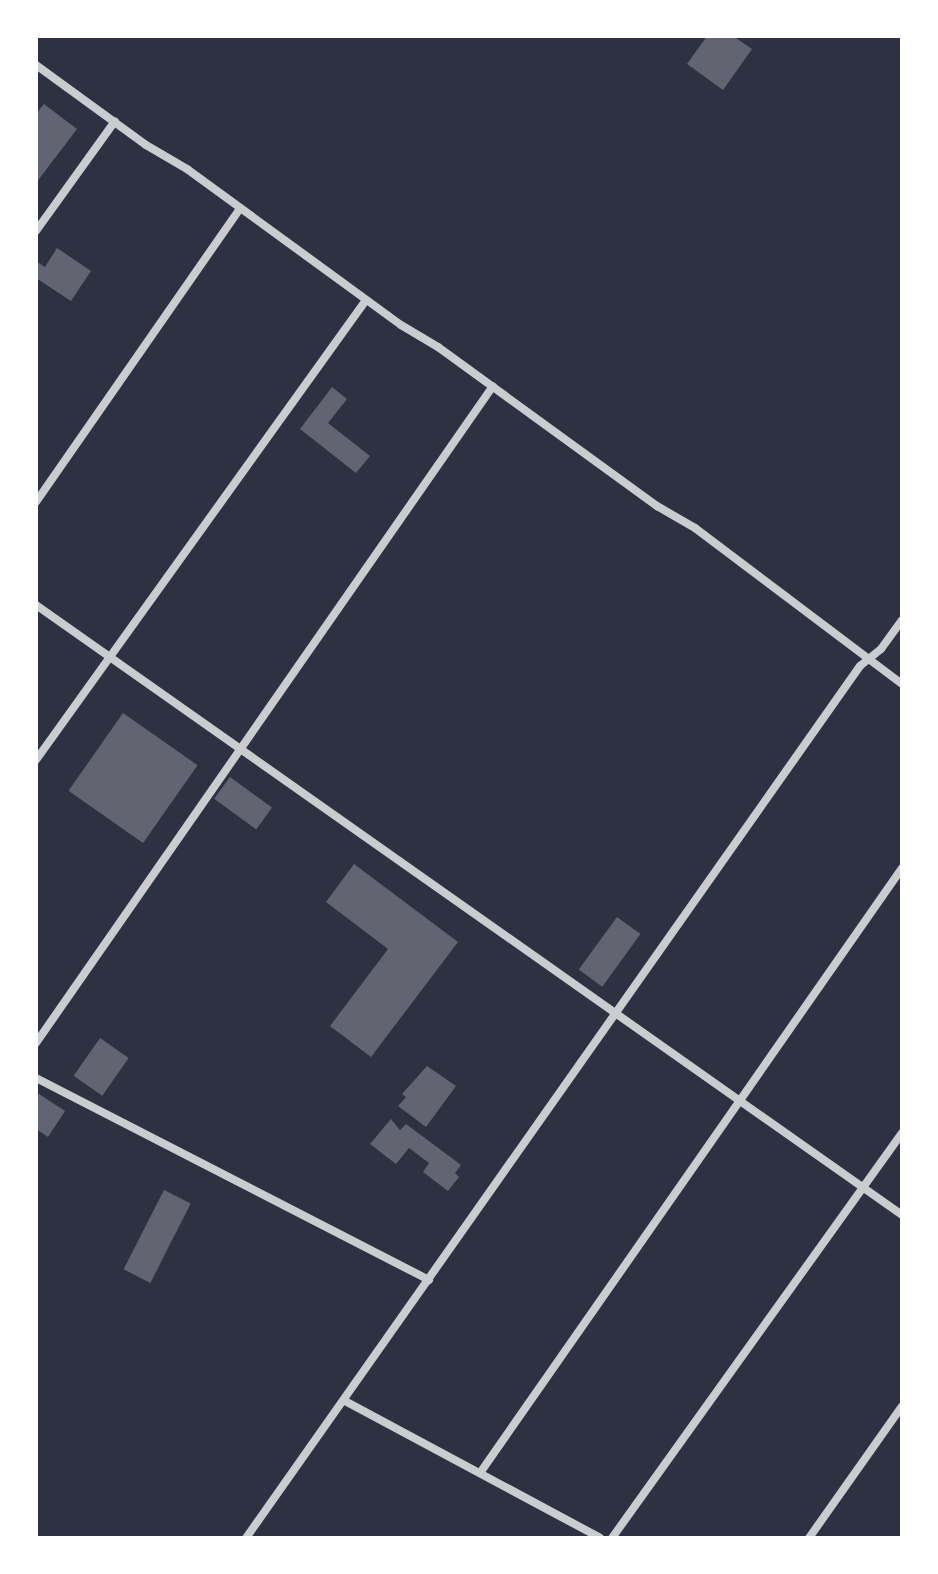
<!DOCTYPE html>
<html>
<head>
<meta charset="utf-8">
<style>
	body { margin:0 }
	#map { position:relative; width:938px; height:1574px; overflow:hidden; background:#2d3142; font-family:Merriweather,serif }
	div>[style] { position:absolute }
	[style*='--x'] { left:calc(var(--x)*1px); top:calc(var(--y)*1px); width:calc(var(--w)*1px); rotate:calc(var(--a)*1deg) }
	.building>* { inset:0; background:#626471; transform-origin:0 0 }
	.minor>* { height:8px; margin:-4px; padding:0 4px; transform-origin:4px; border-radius:4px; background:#caccd0 }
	span { translate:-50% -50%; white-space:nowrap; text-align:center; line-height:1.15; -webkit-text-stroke:7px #fff; paint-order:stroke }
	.frame { position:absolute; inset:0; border:38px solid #fff; pointer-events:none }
</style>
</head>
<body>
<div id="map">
	<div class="building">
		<div style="clip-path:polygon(707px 36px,733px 36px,752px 49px,723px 90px,687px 64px)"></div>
		<div style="clip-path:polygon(44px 104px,77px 129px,36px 183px,36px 114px)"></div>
		<div style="clip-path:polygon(57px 248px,91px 271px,71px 301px,36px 278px,36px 261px,45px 267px)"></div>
		<div style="clip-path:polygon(332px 387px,347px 399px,328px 423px,370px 456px,356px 473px,300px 429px)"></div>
		<div style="left:123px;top:713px;width:91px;height:95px;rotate:35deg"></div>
		<div style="left:230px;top:777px;width:52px;height:27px;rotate:36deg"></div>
		<div style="clip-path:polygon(354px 864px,458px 942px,371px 1057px,330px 1026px,388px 949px,326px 902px)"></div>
		<div style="left:617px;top:917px;width:29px;height:65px;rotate:36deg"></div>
		<div style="left:100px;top:1038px;width:35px;height:46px;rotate:35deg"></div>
		<div style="clip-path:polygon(427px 1066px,456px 1086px,426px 1127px,398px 1106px,406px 1097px,402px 1094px)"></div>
		<div style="clip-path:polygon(36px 1092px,65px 1111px,48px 1137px,36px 1129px)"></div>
		<div style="clip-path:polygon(391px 1119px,400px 1130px,406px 1124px,461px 1165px,455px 1173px,459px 1177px,448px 1191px,423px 1172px,429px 1163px,409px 1148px,396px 1164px,370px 1144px)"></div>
		<div style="left:164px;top:1190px;width:30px;height:89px;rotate:27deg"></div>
	</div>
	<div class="minor">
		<div style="--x:36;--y:65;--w:136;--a:36"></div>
		<div style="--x:146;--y:145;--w:48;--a:30.3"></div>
		<div style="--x:187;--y:169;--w:265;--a:36.1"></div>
		<div style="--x:401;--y:325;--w:43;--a:30.7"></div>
		<div style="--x:438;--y:347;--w:271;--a:36"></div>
		<div style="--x:657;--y:506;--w:44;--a:30.1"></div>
		<div style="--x:695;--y:528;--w:259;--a:37"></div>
		<div style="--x:36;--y:231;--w:135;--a:-54.3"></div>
		<div style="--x:36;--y:502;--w:356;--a:-55.2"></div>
		<div style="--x:36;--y:605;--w:1059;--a:35.16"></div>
		<div style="--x:36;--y:760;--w:566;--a:-54.34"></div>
		<div style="--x:36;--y:1043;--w:800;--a:-55.18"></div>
		<div style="--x:36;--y:1078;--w:442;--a:27.2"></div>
		<div style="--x:345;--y:1401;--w:289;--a:28.2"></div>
		<div style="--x:480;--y:1473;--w:738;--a:-55.1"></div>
		<div style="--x:246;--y:1538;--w:1066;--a:-54.85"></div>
		<div style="--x:860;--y:666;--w:27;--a:-39"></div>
		<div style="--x:881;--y:649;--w:36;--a:-54"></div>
		<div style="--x:612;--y:1538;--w:498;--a:-54.4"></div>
		<div style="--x:809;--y:1538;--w:161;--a:-54.8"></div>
	</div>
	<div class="frame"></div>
</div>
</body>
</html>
